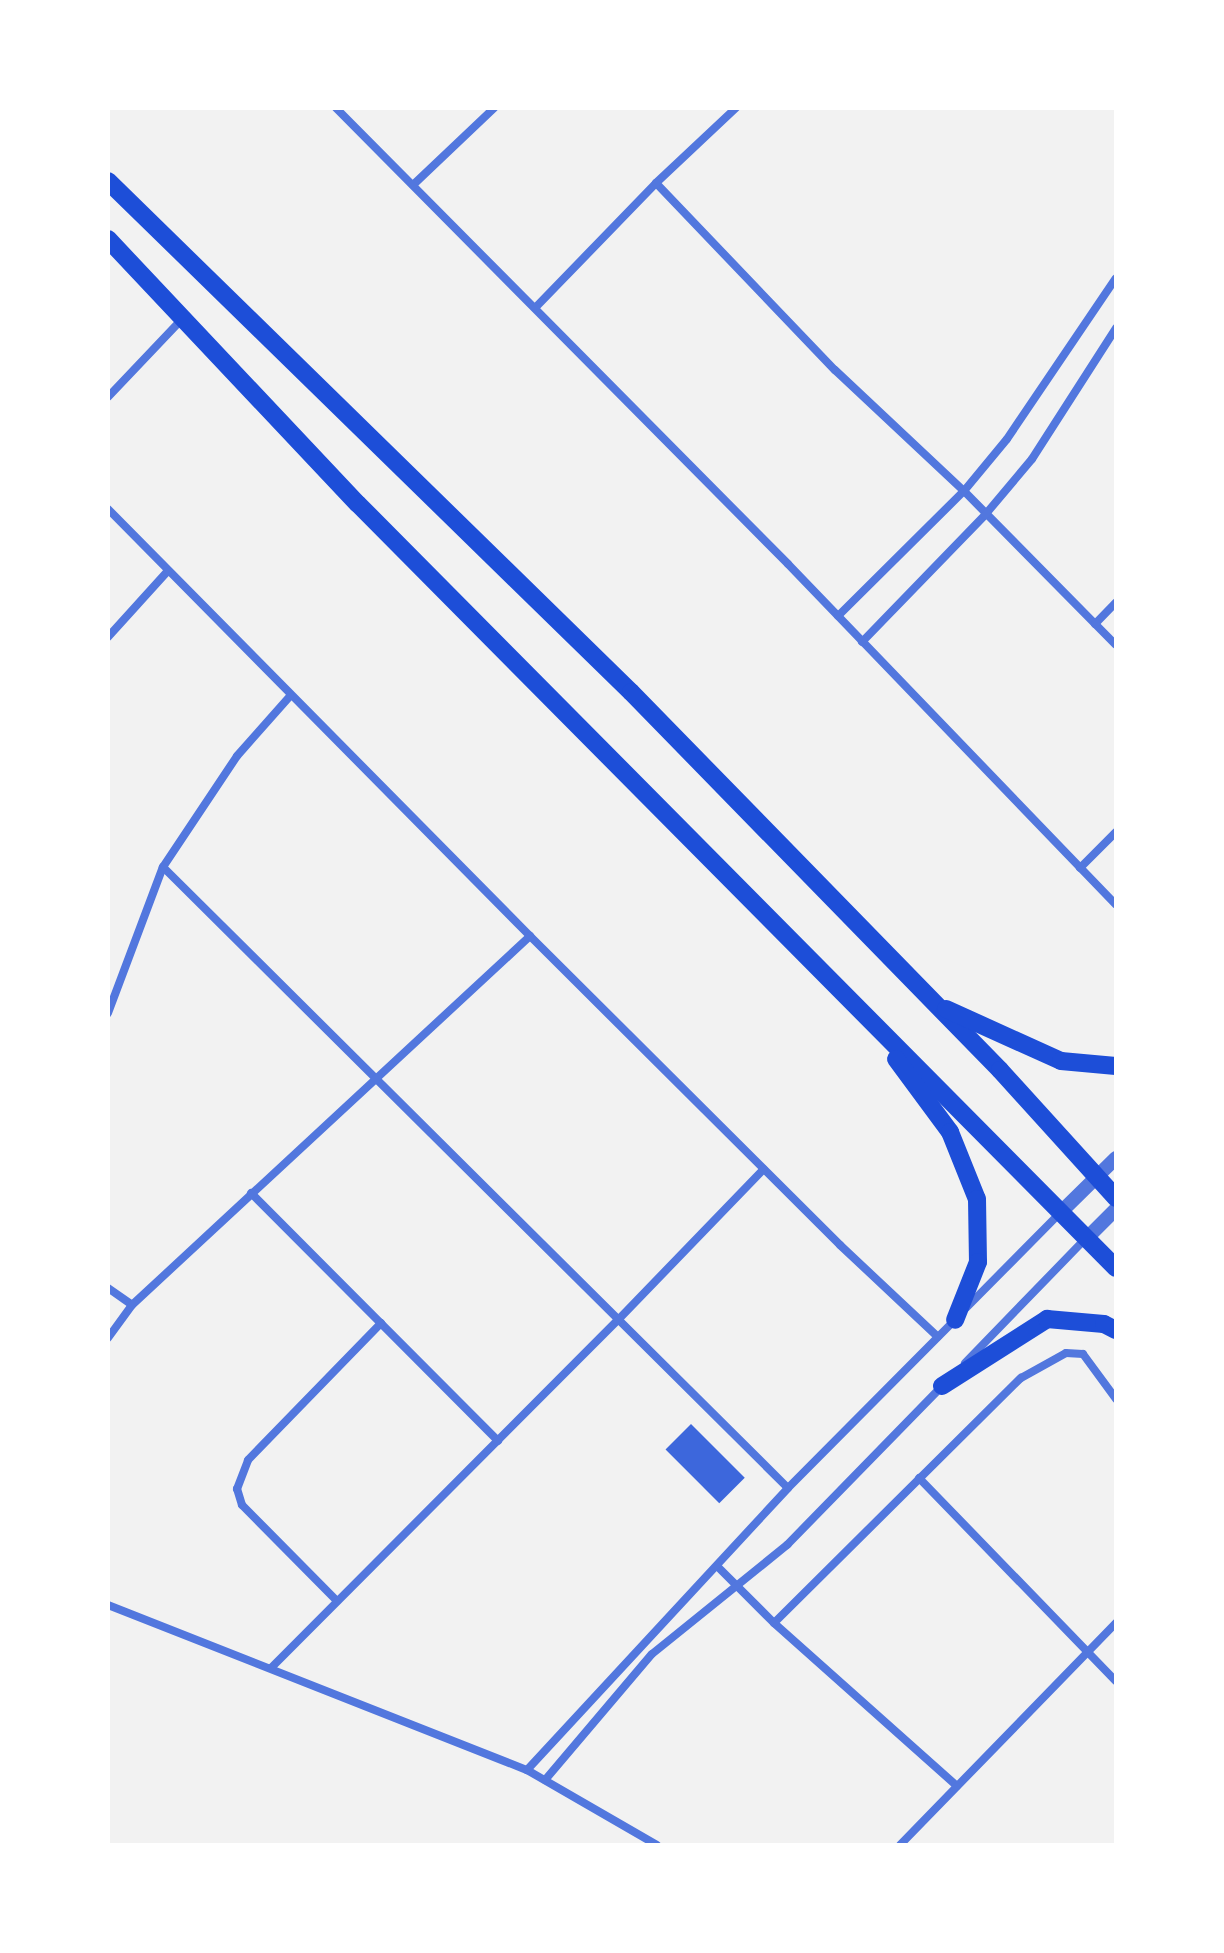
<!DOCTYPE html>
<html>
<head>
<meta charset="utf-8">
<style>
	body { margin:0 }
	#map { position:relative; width:1224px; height:1953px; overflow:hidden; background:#f2f2f2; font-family:"Fira Sans Condensed",sans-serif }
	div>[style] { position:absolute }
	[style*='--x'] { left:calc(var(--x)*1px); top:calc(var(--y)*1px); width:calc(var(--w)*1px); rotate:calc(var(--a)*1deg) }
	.building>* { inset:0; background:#3d67dc; transform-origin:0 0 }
	.minor>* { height:8px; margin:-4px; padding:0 4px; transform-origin:4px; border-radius:4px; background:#5277de }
	.tertiary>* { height:14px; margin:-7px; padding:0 7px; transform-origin:7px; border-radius:7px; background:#5277de }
	.trunk>* { height:18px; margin:-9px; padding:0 9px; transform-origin:9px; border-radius:9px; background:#1d4ed8 }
	span { translate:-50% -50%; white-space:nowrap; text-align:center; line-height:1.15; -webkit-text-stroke:8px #fff; paint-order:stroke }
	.frame { position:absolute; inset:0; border:110px solid #fff; pointer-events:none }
</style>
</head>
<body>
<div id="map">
	<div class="building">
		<div style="left:691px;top:1424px;width:76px;height:36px;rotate:45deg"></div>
	</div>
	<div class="minor">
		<div style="--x:336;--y:108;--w:642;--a:45.25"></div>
		<div style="--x:788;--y:564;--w:473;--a:46.1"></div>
		<div style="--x:656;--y:183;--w:259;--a:46.3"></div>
		<div style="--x:835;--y:370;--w:177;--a:43.2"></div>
		<div style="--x:964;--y:491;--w:216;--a:45.4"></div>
		<div style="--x:413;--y:185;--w:112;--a:-43.5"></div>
		<div style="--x:535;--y:308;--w:174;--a:-45.9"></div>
		<div style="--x:656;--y:183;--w:110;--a:-43.2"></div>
		<div style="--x:108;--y:397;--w:108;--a:-46.5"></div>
		<div style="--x:108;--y:509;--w:600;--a:45.34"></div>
		<div style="--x:530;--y:936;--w:438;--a:44.9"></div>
		<div style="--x:840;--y:1245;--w:134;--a:43.2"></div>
		<div style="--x:838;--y:616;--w:177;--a:-44.8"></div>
		<div style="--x:964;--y:491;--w:67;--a:-50.4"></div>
		<div style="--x:1007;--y:439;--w:194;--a:-55.9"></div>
		<div style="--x:1095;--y:624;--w:30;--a:-46"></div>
		<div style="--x:108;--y:637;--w:88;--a:-47.8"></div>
		<div style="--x:862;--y:642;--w:177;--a:-45.9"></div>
		<div style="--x:985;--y:515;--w:73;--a:-50"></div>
		<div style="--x:1032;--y:459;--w:156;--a:-57.3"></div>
		<div style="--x:163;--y:867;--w:881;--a:44.82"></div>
		<div style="--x:1080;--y:868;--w:51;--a:-45"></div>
		<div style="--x:108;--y:1013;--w:156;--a:-69.4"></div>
		<div style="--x:163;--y:867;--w:133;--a:-56.3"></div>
		<div style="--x:237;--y:756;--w:80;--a:-48.5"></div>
		<div style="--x:251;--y:1193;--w:350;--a:45.1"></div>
		<div style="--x:108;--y:1288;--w:29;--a:35"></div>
		<div style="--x:966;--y:1308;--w:134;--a:-45.3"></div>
		<div style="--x:108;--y:1338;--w:41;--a:-54"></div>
		<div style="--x:132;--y:1305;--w:543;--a:-42.83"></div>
		<div style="--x:965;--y:1363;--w:174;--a:-45.9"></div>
		<div style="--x:919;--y:1478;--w:283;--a:45.9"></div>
		<div style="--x:717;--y:1566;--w:81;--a:45"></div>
		<div style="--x:774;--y:1623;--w:245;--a:41.7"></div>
		<div style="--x:337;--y:1601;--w:135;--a:-134.7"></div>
		<div style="--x:242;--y:1505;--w:17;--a:-107"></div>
		<div style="--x:237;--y:1489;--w:31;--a:-69"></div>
		<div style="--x:248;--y:1460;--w:191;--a:-45.8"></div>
		<div style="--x:108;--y:1605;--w:450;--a:21.5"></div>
		<div style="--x:527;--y:1770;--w:150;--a:30"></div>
		<div style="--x:774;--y:1623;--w:348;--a:-44.8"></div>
		<div style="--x:1021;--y:1378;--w:51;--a:-29.1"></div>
		<div style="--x:1066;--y:1353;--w:17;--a:3"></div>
		<div style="--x:1083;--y:1354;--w:56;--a:53.7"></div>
		<div style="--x:272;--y:1667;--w:489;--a:-45.1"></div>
		<div style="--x:617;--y:1321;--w:211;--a:-46"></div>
		<div style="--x:527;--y:1770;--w:384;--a:-47.2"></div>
		<div style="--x:788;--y:1488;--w:240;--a:-45.2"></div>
		<div style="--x:545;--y:1780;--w:165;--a:-49.7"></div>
		<div style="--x:652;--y:1654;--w:174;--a:-38.9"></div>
		<div style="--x:787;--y:1545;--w:221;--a:-45.7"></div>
		<div style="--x:900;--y:1845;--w:310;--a:-45.8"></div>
	</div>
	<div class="tertiary">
		<div style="--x:1061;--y:1212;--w:77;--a:-44.5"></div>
		<div style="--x:1087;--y:1238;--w:41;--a:-45"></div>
	</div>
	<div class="trunk">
		<div style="--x:108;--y:181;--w:731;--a:44.34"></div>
		<div style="--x:631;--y:692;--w:528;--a:45.69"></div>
		<div style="--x:1000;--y:1070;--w:173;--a:47.8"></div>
		<div style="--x:108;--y:239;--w:364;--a:46.7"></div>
		<div style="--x:358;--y:504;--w:1076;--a:45.23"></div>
		<div style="--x:946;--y:1009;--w:126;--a:24.3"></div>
		<div style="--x:1061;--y:1061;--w:55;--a:5.2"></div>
		<div style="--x:896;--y:1059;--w:91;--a:53.5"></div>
		<div style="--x:950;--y:1132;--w:72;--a:68.1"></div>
		<div style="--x:977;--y:1199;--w:63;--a:89.1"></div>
		<div style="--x:978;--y:1262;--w:62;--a:111.6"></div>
		<div style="--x:942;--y:1386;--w:125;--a:-32.5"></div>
		<div style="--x:1047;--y:1319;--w:57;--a:5"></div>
		<div style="--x:1104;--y:1324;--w:13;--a:27"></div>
	</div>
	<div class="frame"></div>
</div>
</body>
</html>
